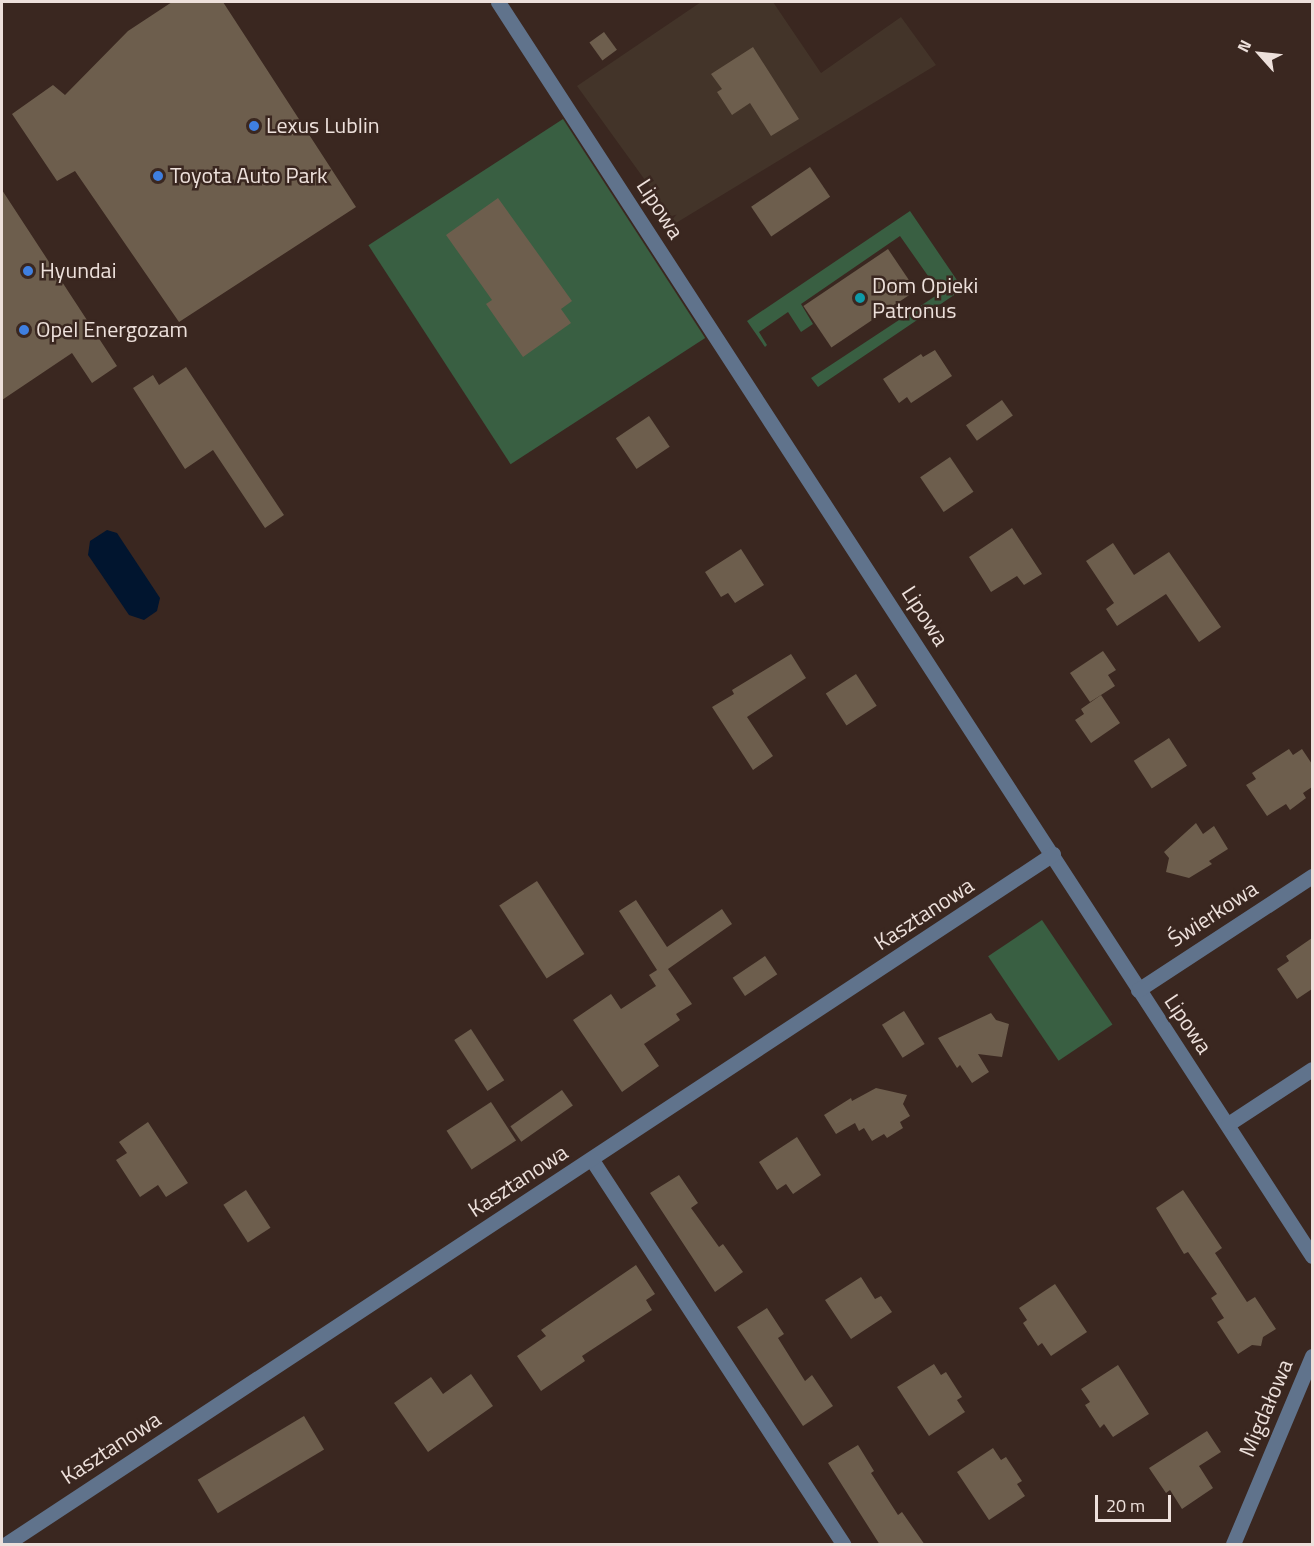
<!DOCTYPE html>
<html>
<head>
<meta charset="utf-8">
<style>
	body { margin:0 }
	#map { position:relative; width:1314px; height:1546px; overflow:hidden; background:#3a2720; font-family:"Titillium Web",sans-serif }
	div>[style] { position:absolute }
	[style*='--x'] { left:calc(var(--x)*1px); top:calc(var(--y)*1px); width:calc(var(--w)*1px); rotate:calc(var(--a)*1deg) }
	.industrial>* { inset:0; background:#433429 }
	.green>* { inset:0; background:#395f42; transform-origin:0 0 }
	.water>* { inset:0; background:#01152f }
	.building>* { inset:0; background:#6d5e4d; transform-origin:0 0 }
	.minor>* { height:15px; margin:-7.5px; padding:0 7.5px; transform-origin:7.5px; border-radius:7.5px; background:#60738c }
	.dots>* { width:16px; height:16px; translate:-50% -50%; box-sizing:border-box; border:3px solid #3a2720; border-radius:50% }
	span { translate:-50% -50%; white-space:nowrap; text-align:center; line-height:1.15; -webkit-text-stroke:5px #3a2720; paint-order:stroke }
	.poi-label { font-size:22px; color:#ede0db }
	.left { translate:0 -50%; text-align:left }
	.street-label { font-size:22px; color:#ede0db }
	.frame { position:absolute; inset:0; border:3px solid #ede0db; pointer-events:none }
	.north { position:absolute; left:1230px; top:24px; width:60px; height:60px; -webkit-text-stroke:4px #3a2720; paint-order:stroke; rotate:297deg; font-size:16px; font-weight:700; line-height:24px; text-align:center; color:#ede0db }
	.north::after { content:''; display:block; margin:auto; width:21px; height:27px; background:#ede0db; clip-path:polygon(50% 0,100% 100%,50% 72%,0 100%) }
	.scale { position:absolute; left:1095px; top:1495px; width:76px; height:27px; box-sizing:border-box; border:3px solid #ede0db; border-top:0; padding-left:8px; font-size:18px; line-height:21px; white-space:nowrap; color:#ede0db; -webkit-text-stroke:4px #3a2720; paint-order:stroke }
</style>
</head>
<body>
<div id="map">
	<div class="industrial">
		<div style="clip-path:polygon(701px 2px,773px 2px,821px 73px,901px 17px,936px 65px,676px 223px,577px 86px)"></div>
	</div>
	<div class="green">
		<div style="left:563px;top:119px;width:261px;height:232px;rotate:57deg"></div>
		<div style="clip-path:polygon(910px 211px,963px 289px,818px 387px,811px 378px,940px 293px,900px 236px,801px 304px,813px 324px,801px 332px,788px 312px,759px 332px,767px 345px,765px 347px,747px 321px)"></div>
		<div style="left:1042px;top:920px;width:126px;height:65px;rotate:56deg"></div>
	</div>
	<div class="water">
		<div style="clip-path:polygon(107px 530px,117px 533px,160px 598px,157px 611px,144px 620px,129px 615px,88px 555px,90px 541px)"></div>
	</div>
	<div class="building">
		<div style="clip-path:polygon(172px 2px,223px 2px,356px 207px,179px 322px,75px 171px,57px 181px,12px 114px,53px 85px,65px 95px,128px 31px)"></div>
		<div style="left:604px;top:32px;width:22px;height:18px;rotate:54deg"></div>
		<div style="clip-path:polygon(753px 47px,799px 119px,771px 136px,750px 103px,732px 115px,717px 92px,722px 89px,711px 74px)"></div>
		<div style="left:810px;top:167px;width:36px;height:71px;rotate:56deg"></div>
		<div style="clip-path:polygon(2px 190px,117px 366px,92px 383px,72px 353px,2px 400px)"></div>
		<div style="clip-path:polygon(498px 198px,572px 301px,561px 309px,571px 323px,523px 357px,486px 304px,492px 300px,446px 235px)"></div>
		<div style="left:888px;top:249px;width:50px;height:102px;rotate:56deg"></div>
		<div style="clip-path:polygon(935px 350px,952px 376px,911px 403px,907px 397px,899px 403px,883px 379px,921px 354px,923px 357px)"></div>
		<div style="clip-path:polygon(186px 367px,284px 515px,265px 528px,213px 450px,185px 469px,133px 388px,153px 375px,159px 385px)"></div>
		<div style="left:1002px;top:400px;width:19px;height:44px;rotate:55deg"></div>
		<div style="left:649px;top:416px;width:37px;height:40px;rotate:56deg"></div>
		<div style="left:950px;top:457px;width:42px;height:36px;rotate:56deg"></div>
		<div style="clip-path:polygon(1012px 528px,1042px 574px,1024px 585px,1017px 576px,991px 592px,969px 557px)"></div>
		<div style="clip-path:polygon(1113px 543px,1134px 575px,1169px 552px,1221px 627px,1199px 642px,1166px 594px,1117px 626px,1106px 609px,1114px 603px,1086px 561px)"></div>
		<div style="clip-path:polygon(741px 549px,764px 585px,735px 603px,728px 593px,721px 597px,705px 572px)"></div>
		<div style="clip-path:polygon(1103px 651px,1116px 670px,1108px 675px,1115px 686px,1090px 702px,1070px 673px)"></div>
		<div style="clip-path:polygon(791px 654px,806px 678px,747px 717px,773px 756px,753px 770px,712px 707px,734px 694px,732px 690px)"></div>
		<div style="left:856px;top:674px;width:38px;height:36px;rotate:57deg"></div>
		<div style="clip-path:polygon(1101px 695px,1120px 723px,1091px 743px,1075px 720px,1084px 714px,1081px 709px)"></div>
		<div style="left:1169px;top:738px;width:33px;height:42px;rotate:57deg"></div>
		<div style="clip-path:polygon(1289px 749px,1293px 755px,1302px 749px,1312px 764px,1312px 787px,1303px 793px,1306px 798px,1290px 810px,1286px 804px,1267px 816px,1246px 785px,1256px 779px,1252px 773px)"></div>
		<div style="clip-path:polygon(1196px 823px,1203px 834px,1214px 826px,1228px 849px,1209px 861px,1212px 864px,1189px 878px,1166px 872px,1169px 858px,1164px 852px)"></div>
		<div style="left:537px;top:881px;width:87px;height:45px;rotate:57deg"></div>
		<div style="clip-path:polygon(636px 900px,667px 947px,722px 909px,732px 924px,668px 969px,692px 1004px,676px 1014px,680px 1020px,644px 1044px,659px 1066px,622px 1092px,573px 1020px,611px 994px,621px 1009px,656px 986px,649px 975px,657px 970px,619px 911px)"></div>
		<div style="clip-path:polygon(1312px 938px,1312px 989px,1297px 999px,1277px 969px,1289px 961px,1286px 956px)"></div>
		<div style="left:765px;top:956px;width:22px;height:39px;rotate:56deg"></div>
		<div style="left:904px;top:1011px;width:39px;height:26px;rotate:58deg"></div>
		<div style="clip-path:polygon(991px 1013px,996px 1020px,1009px 1024px,1002px 1057px,978px 1054px,989px 1072px,972px 1083px,960px 1065px,957px 1068px,938px 1038px)"></div>
		<div style="left:471px;top:1029px;width:61px;height:20px;rotate:57deg"></div>
		<div style="clip-path:polygon(876px 1088px,907px 1095px,903px 1104px,910px 1116px,900px 1122px,903px 1128px,887px 1138px,884px 1134px,872px 1141px,864px 1128px,859px 1131px,855px 1123px,836px 1134px,824px 1115px,851px 1098px,852px 1101px)"></div>
		<div style="left:562px;top:1090px;width:19px;height:63px;rotate:55deg"></div>
		<div style="left:491px;top:1102px;width:46px;height:53px;rotate:57deg"></div>
		<div style="clip-path:polygon(148px 1122px,188px 1183px,166px 1197px,158px 1185px,140px 1197px,116px 1160px,127px 1153px,119px 1142px)"></div>
		<div style="clip-path:polygon(797px 1137px,821px 1175px,793px 1194px,786px 1184px,777px 1190px,759px 1162px)"></div>
		<div style="clip-path:polygon(679px 1175px,698px 1203px,691px 1208px,719px 1247px,723px 1244px,743px 1272px,715px 1292px,650px 1193px)"></div>
		<div style="left:246px;top:1190px;width:45px;height:27px;rotate:57deg"></div>
		<div style="clip-path:polygon(1183px 1190px,1222px 1248px,1215px 1253px,1247px 1302px,1255px 1297px,1276px 1329px,1263px 1337px,1261px 1346px,1252px 1345px,1238px 1354px,1217px 1322px,1224px 1318px,1211px 1298px,1217px 1294px,1188px 1252px,1184px 1254px,1156px 1208px)"></div>
		<div style="clip-path:polygon(636px 1265px,655px 1294px,646px 1300px,652px 1310px,582px 1356px,585px 1361px,541px 1391px,517px 1356px,546px 1336px,541px 1330px)"></div>
		<div style="clip-path:polygon(861px 1277px,875px 1299px,881px 1296px,892px 1312px,851px 1339px,825px 1300px)"></div>
		<div style="clip-path:polygon(1055px 1284px,1087px 1332px,1051px 1356px,1042px 1343px,1038px 1346px,1023px 1323px,1027px 1320px,1019px 1308px)"></div>
		<div style="clip-path:polygon(767px 1308px,784px 1334px,778px 1338px,805px 1381px,812px 1375px,833px 1406px,803px 1426px,737px 1327px)"></div>
		<div style="clip-path:polygon(934px 1364px,941px 1375px,946px 1372px,962px 1397px,957px 1400px,965px 1412px,929px 1436px,897px 1387px)"></div>
		<div style="clip-path:polygon(1118px 1365px,1149px 1414px,1113px 1437px,1104px 1424px,1100px 1428px,1085px 1405px,1090px 1402px,1081px 1389px)"></div>
		<div style="clip-path:polygon(471px 1374px,493px 1406px,428px 1452px,394px 1403px,431px 1377px,443px 1394px)"></div>
		<div style="left:304px;top:1416px;width:39px;height:124px;rotate:59deg"></div>
		<div style="clip-path:polygon(1207px 1431px,1221px 1452px,1199px 1466px,1213px 1488px,1182px 1509px,1170px 1490px,1166px 1493px,1149px 1468px)"></div>
		<div style="clip-path:polygon(858px 1445px,874px 1471px,871px 1473px,898px 1515px,902px 1512px,925px 1545px,880px 1545px,828px 1463px)"></div>
		<div style="clip-path:polygon(993px 1448px,1001px 1460px,1006px 1457px,1022px 1481px,1017px 1484px,1025px 1496px,989px 1520px,957px 1472px)"></div>
	</div>
	<div class="minor">
		<div style="--x:498;--y:2;--w:1495;--a:57.01"></div>
		<div style="--x:1138;--y:990;--w:208;--a:-33.2"></div>
		<div style="--x:1228;--y:1124;--w:100;--a:-33.2"></div>
		<div style="--x:592;--y:1160;--w:459;--a:56.8"></div>
		<div style="--x:6;--y:1544;--w:1254;--a:-33.39"></div>
		<div style="--x:1233;--y:1544;--w:204;--a:-67.2"></div>
	</div>
	<div class="dots">
		<div style="left:254px;top:126px;background:#3f7fe0"></div>
		<div style="left:158px;top:176px;background:#3f7fe0"></div>
		<div style="left:28px;top:271px;background:#3f7fe0"></div>
		<div style="left:860px;top:298px;background:#0f9aa8"></div>
		<div style="left:24px;top:330px;background:#3f7fe0"></div>
	</div>
	<div class="poi-label">
		<span class="left" style="left:266px;top:126px">Lexus Lublin</span>
		<span class="left" style="left:170px;top:176px">Toyota Auto Park</span>
		<span class="left" style="left:40px;top:271px">Hyundai</span>
		<span class="left" style="left:872px;top:298px">Dom Opieki<br>Patronus</span>
		<span class="left" style="left:36px;top:330px">Opel Energozam</span>
	</div>
	<div class="street-label">
		<span style="left:660px;top:209px;rotate:57deg">Lipowa</span>
		<span style="left:925px;top:616px;rotate:57deg">Lipowa</span>
		<span style="left:924px;top:914px;rotate:-33deg">Kasztanowa</span>
		<span style="left:1213px;top:914px;rotate:-33deg">Świerkowa</span>
		<span style="left:1188px;top:1024px;rotate:56deg">Lipowa</span>
		<span style="left:518px;top:1181px;rotate:-33deg">Kasztanowa</span>
		<span style="left:1266px;top:1408px;rotate:-67deg">Migdałowa</span>
		<span style="left:111px;top:1448px;rotate:-33deg">Kasztanowa</span>
	</div>
	<div class="frame"></div>
	<div class="north">N</div>
	<div class="scale">20 m</div>
</div>
</body>
</html>
